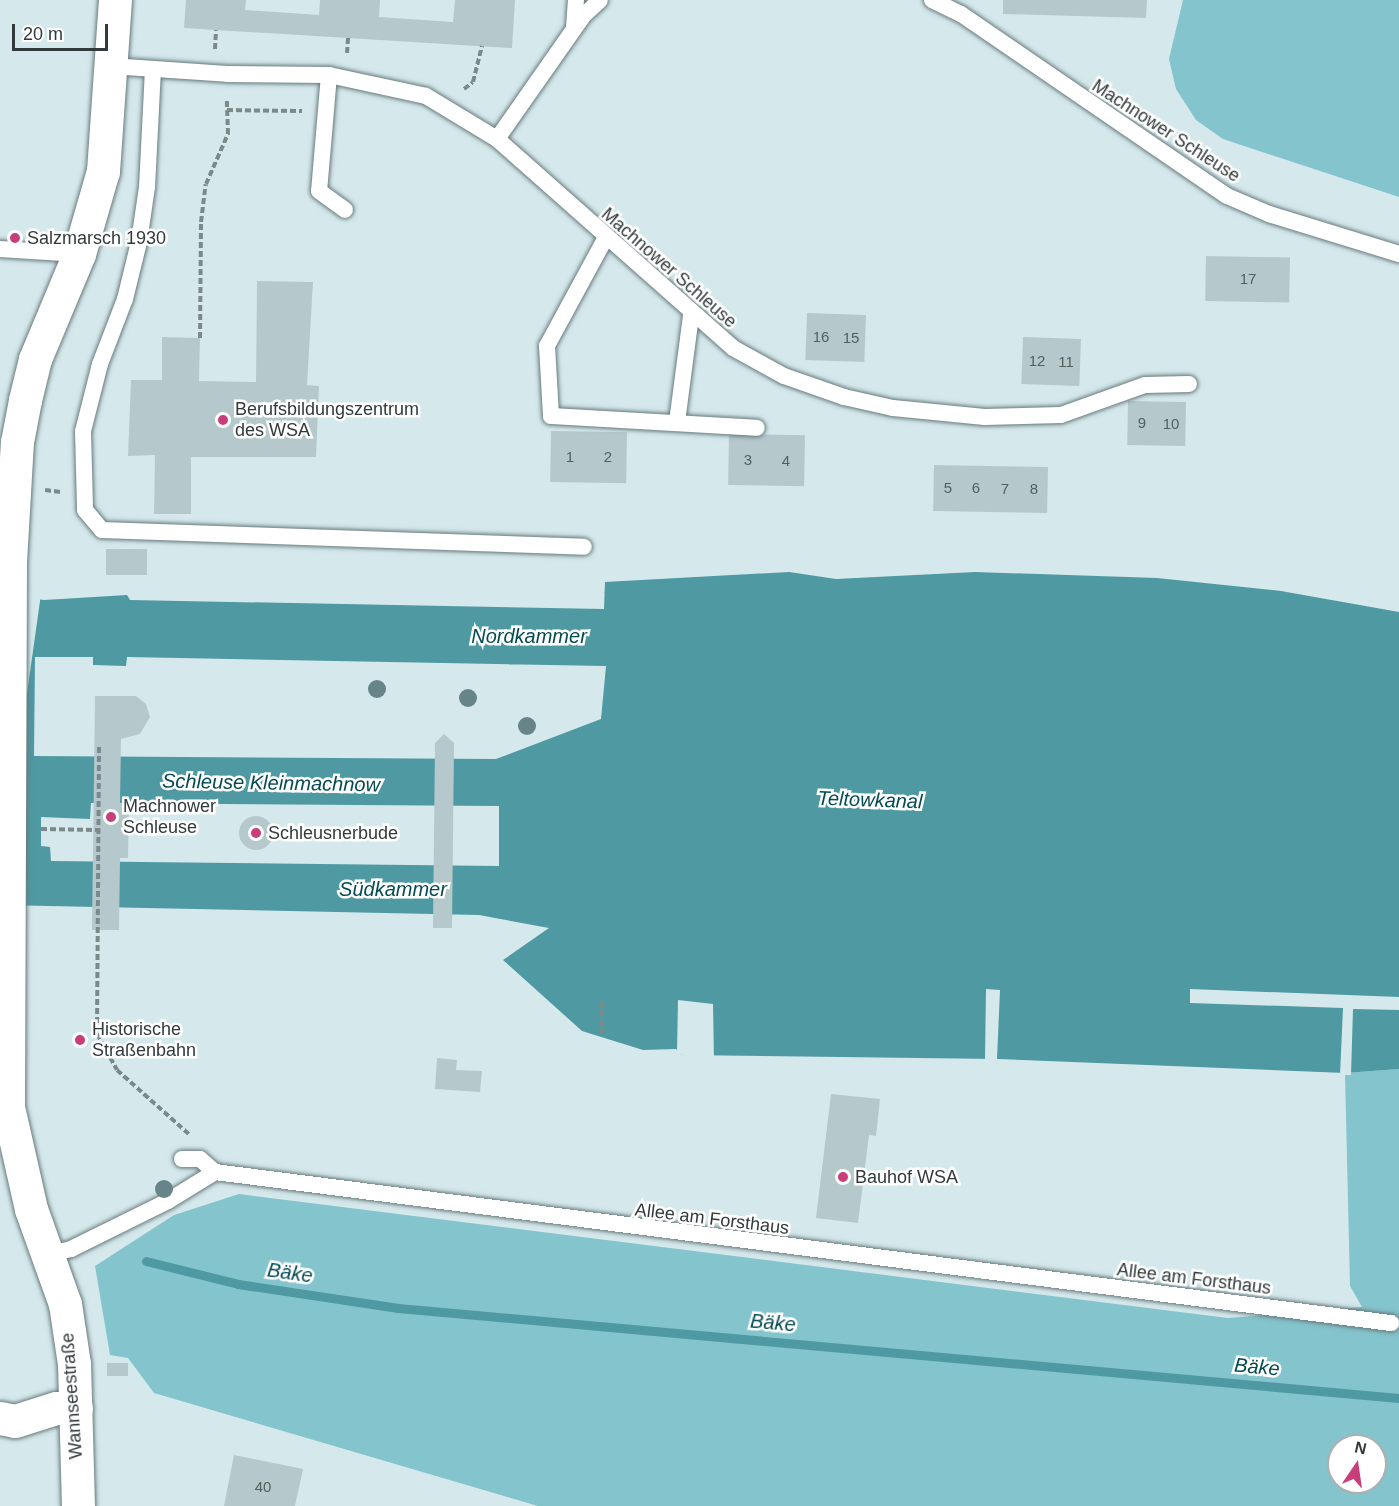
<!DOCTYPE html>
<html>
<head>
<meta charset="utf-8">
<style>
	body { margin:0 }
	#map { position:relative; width:1399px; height:1506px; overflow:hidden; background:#d5e9ec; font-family:Arial,sans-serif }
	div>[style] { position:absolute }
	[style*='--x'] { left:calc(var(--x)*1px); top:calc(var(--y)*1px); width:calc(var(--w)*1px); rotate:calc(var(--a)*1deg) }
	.green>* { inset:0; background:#84c4cd }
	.water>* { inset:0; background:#4f99a3 }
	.pier>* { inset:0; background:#d5e9ec; transform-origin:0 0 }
	.stream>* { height:9px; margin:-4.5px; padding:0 4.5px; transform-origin:4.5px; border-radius:4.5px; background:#4f99a3 }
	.building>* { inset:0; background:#b5c9cc; transform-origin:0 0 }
	.round { border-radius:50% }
	.path>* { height:4px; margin-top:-2px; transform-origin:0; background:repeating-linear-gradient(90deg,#7c898b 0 6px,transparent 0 9px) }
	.roads { filter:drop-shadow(0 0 2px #687a7d) drop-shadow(0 0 2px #687a7d) }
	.service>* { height:16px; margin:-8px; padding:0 8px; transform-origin:8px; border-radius:8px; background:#fff }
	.minor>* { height:33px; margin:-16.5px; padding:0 16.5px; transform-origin:16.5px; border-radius:16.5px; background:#fff }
	.tertiary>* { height:33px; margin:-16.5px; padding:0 16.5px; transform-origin:16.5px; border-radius:16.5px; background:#fff }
	.trees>* { width:18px; height:18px; margin:-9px; border-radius:50%; background:#678488 }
	.dots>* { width:16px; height:16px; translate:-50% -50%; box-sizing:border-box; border:3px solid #fff; border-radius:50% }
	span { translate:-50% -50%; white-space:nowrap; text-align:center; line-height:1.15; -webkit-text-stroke:5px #fff; paint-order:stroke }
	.number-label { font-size:15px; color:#535e5f }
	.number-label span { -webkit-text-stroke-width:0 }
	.street-label { font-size:18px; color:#323a3b }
	.poi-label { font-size:18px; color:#323a3b }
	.left { translate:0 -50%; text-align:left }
	.water-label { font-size:20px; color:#054b54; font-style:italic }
	.north { position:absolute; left:1327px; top:1434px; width:60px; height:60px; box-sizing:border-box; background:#fff; border:2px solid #adb0b1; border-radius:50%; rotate:13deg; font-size:16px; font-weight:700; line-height:24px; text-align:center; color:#323a3b }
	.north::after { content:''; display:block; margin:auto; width:21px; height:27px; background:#c73e7a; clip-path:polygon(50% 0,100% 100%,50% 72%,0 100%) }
	.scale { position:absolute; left:12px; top:24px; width:96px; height:27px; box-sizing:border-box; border:3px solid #323a3b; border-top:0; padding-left:8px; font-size:18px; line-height:21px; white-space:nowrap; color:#323a3b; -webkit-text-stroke:4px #fff; paint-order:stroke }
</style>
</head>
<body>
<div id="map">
	<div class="green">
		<div style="clip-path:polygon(1183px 0,1399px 0,1399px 197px,1223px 139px,1196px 120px,1176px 89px,1169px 59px)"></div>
		<div style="clip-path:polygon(evenodd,1399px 1069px,1399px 1506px,538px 1506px,154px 1393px,128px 1358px,110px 1355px,95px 1266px,174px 1215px,239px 1194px,1228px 1318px,1362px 1307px,1350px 1286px,1345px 1073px,1399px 1069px,1339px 1446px,1375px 1446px,1375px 1482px,1339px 1482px,1339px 1446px)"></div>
	</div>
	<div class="water">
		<div style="clip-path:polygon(evenodd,789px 572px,836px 579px,975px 572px,1157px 578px,1281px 591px,1399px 612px,1399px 1069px,1345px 1073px,997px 1059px,682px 1055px,676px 1049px,643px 1050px,582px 1031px,503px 960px,549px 928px,479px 915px,0 905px,0 594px,44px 600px,127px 595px,130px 600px,604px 609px,605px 582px,789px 572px,35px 657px,93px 657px,93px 665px,126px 666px,127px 657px,606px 666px,601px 719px,496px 759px,34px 756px,35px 657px,789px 572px,91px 803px,499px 806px,499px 866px,51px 861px,50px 847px,41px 846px,41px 817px,90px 819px,91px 803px)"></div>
	</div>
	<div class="pier">
		<div style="left:0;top:591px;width:41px;height:317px;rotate:8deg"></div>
		<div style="clip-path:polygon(986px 989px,1000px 990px,997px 1059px,985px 1059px)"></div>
		<div style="clip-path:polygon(1190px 989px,1399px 997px,1399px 1010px,1353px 1009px,1351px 1075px,1340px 1075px,1343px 1008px,1190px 1003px)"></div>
		<div style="clip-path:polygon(678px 1000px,713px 1004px,714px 1060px,677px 1054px)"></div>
	</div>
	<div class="stream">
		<div style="--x:146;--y:1261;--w:95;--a:14"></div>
		<div style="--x:238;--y:1284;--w:162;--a:8.5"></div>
		<div style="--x:398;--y:1308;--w:1005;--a:5.14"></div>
	</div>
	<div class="building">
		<div style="clip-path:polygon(186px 0,246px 0,245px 10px,319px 15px,320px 0,380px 0,379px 17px,453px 22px,455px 0,515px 0,512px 48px,184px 28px)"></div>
		<div style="clip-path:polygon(1003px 0,1147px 0,1146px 18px,1003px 14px)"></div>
		<div style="left:1206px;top:256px;width:84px;height:45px;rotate:1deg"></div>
		<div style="clip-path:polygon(257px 281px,313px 282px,307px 385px,319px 386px,316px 457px,191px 457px,191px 514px,154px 514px,155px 455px,128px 456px,131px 380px,162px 380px,162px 337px,200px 338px,199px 381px,256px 382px)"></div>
		<div style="left:807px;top:313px;width:59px;height:47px;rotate:2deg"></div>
		<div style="left:1023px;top:337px;width:58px;height:47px;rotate:2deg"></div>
		<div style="left:1128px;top:401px;width:58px;height:44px;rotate:1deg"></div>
		<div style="left:551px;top:431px;width:76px;height:51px;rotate:1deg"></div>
		<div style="left:729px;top:434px;width:76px;height:51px;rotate:1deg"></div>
		<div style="left:934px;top:465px;width:114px;height:46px;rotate:1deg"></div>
		<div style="left:106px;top:549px;width:41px;height:26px"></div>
		<div style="clip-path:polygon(95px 696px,136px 696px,146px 704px,150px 717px,140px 734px,121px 739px,120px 804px,129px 804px,128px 858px,120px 858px,119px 930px,92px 930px)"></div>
		<div style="clip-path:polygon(444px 734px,454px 743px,452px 928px,433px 928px,435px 743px)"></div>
		<div class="round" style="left:239px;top:816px;width:34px;height:34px"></div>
		<div style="clip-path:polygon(437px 1058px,457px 1060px,456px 1070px,482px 1071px,480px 1092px,435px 1089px)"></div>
		<div style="clip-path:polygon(831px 1094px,880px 1099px,876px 1136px,869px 1135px,858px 1223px,816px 1218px)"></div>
		<div style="left:107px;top:1363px;width:21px;height:13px"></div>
		<div style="clip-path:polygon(234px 1455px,303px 1469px,295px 1506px,224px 1506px)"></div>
	</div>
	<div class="path">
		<div style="--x:215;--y:49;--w:19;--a:-87"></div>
		<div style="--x:347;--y:53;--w:16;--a:-86"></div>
		<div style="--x:464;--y:89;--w:11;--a:-38"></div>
		<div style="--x:473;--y:82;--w:37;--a:-76"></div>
		<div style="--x:227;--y:110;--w:75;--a:0.8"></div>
		<div style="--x:200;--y:338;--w:116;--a:-89.5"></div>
		<div style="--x:201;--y:222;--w:38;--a:-83"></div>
		<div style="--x:206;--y:184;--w:55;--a:-66.3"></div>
		<div style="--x:228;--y:134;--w:35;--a:-92"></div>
		<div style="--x:45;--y:490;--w:16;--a:7"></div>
		<div style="--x:99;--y:747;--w:287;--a:90.4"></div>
		<div style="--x:97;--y:1034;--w:41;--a:60.9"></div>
		<div style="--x:117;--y:1070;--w:98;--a:41.7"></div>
		<div style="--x:41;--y:829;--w:56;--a:1"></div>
		<div style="--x:602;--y:1001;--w:36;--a:90"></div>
	</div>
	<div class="roads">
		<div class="service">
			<div style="--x:932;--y:0;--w:32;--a:26"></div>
			<div style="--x:961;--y:14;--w:322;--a:34.4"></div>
			<div style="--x:1227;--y:196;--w:46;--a:23.2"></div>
			<div style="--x:1269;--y:214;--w:136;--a:17.1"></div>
			<div style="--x:574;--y:28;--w:28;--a:-86"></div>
			<div style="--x:111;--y:66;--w:116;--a:3.9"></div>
			<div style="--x:227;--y:74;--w:102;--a:0.6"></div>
			<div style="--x:329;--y:75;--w:99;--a:12.2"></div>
			<div style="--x:426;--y:96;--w:83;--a:31.2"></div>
			<div style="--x:497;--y:139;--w:315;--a:41.5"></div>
			<div style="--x:733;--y:348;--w:58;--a:28.8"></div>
			<div style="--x:784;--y:376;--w:64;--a:19.3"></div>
			<div style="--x:844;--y:397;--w:50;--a:12.7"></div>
			<div style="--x:893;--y:408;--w:92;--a:5.6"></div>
			<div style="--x:985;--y:417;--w:76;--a:-1.5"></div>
			<div style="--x:1061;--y:415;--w:89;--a:-19.7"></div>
			<div style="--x:1145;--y:385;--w:44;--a:-1.3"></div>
			<div style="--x:153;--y:69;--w:118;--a:92.9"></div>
			<div style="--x:147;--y:187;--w:56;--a:98.3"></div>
			<div style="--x:139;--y:242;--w:59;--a:103.8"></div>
			<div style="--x:125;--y:299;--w:70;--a:111"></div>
			<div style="--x:100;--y:364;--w:69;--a:104.2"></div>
			<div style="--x:83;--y:431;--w:79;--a:88.5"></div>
			<div style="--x:85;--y:510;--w:26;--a:50"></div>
			<div style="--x:102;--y:530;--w:482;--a:2"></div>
			<div style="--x:329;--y:75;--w:116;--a:94.9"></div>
			<div style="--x:319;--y:191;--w:32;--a:36"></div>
			<div style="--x:497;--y:139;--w:150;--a:-55"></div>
			<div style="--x:583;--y:16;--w:23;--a:-43"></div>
			<div style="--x:605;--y:239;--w:122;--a:118.5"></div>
			<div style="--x:547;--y:346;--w:70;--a:86.7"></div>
			<div style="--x:551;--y:416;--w:206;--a:3.3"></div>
			<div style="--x:0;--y:249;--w:79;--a:3.6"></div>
			<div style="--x:677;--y:422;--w:108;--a:-82.5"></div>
			<div style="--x:182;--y:1159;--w:18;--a:0"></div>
			<div style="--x:200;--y:1159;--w:20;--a:41"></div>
			<div style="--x:48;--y:1254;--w:24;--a:-12"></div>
			<div style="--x:71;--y:1249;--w:108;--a:-26.3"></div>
			<div style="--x:168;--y:1201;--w:55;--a:-31.7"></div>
			<div style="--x:215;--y:1172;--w:1186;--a:7.32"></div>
		</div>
		<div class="minor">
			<div style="--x:0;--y:1418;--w:15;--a:11"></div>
			<div style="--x:15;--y:1421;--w:43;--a:-17.6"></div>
			<div style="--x:56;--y:1408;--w:20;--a:0"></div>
		</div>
		<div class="tertiary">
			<div style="--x:78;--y:1506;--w:142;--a:-91.6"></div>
			<div style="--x:74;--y:1364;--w:61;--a:-98.5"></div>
			<div style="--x:65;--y:1304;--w:101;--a:-109.7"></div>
			<div style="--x:31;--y:1209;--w:105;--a:-102.7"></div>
			<div style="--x:8;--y:1107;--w:545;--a:-89.79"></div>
			<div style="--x:10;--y:562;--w:120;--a:-86.7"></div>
			<div style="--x:17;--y:442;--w:43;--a:-79.2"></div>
			<div style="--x:25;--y:400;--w:42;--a:-76.3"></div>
			<div style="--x:35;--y:359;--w:114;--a:-67.3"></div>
			<div style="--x:79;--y:254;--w:86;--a:-73.9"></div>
			<div style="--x:103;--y:171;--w:171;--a:-86"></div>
		</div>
	</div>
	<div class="trees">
		<div style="left:377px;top:689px"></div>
		<div style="left:468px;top:698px"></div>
		<div style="left:527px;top:726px"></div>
		<div style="left:164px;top:1189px"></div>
	</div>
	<div class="dots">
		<div style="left:15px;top:238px;background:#c73e7a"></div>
		<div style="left:223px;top:420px;background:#c73e7a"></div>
		<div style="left:111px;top:817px;background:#c73e7a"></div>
		<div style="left:256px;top:833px;background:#c73e7a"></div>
		<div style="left:80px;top:1040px;background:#c73e7a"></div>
		<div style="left:843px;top:1177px;background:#c73e7a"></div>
	</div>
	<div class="number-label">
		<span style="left:1248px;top:279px">17</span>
		<span style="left:821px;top:337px">16</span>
		<span style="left:851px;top:338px">15</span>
		<span style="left:1037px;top:361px">12</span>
		<span style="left:1066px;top:362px">11</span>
		<span style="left:1142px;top:423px">9</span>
		<span style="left:1171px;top:424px">10</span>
		<span style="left:570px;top:457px">1</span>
		<span style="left:608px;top:457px">2</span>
		<span style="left:748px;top:460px">3</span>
		<span style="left:786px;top:461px">4</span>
		<span style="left:948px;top:488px">5</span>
		<span style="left:976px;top:488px">6</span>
		<span style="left:1005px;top:489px">7</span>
		<span style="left:1034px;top:489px">8</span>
		<span style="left:263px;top:1487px">40</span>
	</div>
	<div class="street-label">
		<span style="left:1166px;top:131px;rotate:33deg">Machnower Schleuse</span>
		<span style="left:669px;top:268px;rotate:41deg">Machnower Schleuse</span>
		<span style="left:712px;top:1219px;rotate:7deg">Allee am Forsthaus</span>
		<span style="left:1194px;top:1279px;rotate:7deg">Allee am Forsthaus</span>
		<span style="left:72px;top:1396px;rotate:-94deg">Wannseestraße</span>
	</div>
	<div class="poi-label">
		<span class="left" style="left:27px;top:238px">Salzmarsch 1930</span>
		<span class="left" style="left:235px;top:420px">Berufsbildungszentrum<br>des WSA</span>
		<span class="left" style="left:123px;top:817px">Machnower<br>Schleuse</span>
		<span class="left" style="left:268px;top:833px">Schleusnerbude</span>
		<span class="left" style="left:92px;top:1040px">Historische<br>Straßenbahn</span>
		<span class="left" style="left:855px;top:1177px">Bauhof WSA</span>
	</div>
	<div class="water-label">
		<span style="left:529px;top:636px">Nordkammer</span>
		<span style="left:271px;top:783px;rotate:1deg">Schleuse Kleinmachnow</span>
		<span style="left:870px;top:800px;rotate:2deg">Teltowkanal</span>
		<span style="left:393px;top:889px">Südkammer</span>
		<span style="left:290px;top:1273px;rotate:8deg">Bäke</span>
		<span style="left:773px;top:1323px;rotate:5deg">Bäke</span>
		<span style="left:1257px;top:1367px;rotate:5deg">Bäke</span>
	</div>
	<div class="north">N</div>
	<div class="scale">20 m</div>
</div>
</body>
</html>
